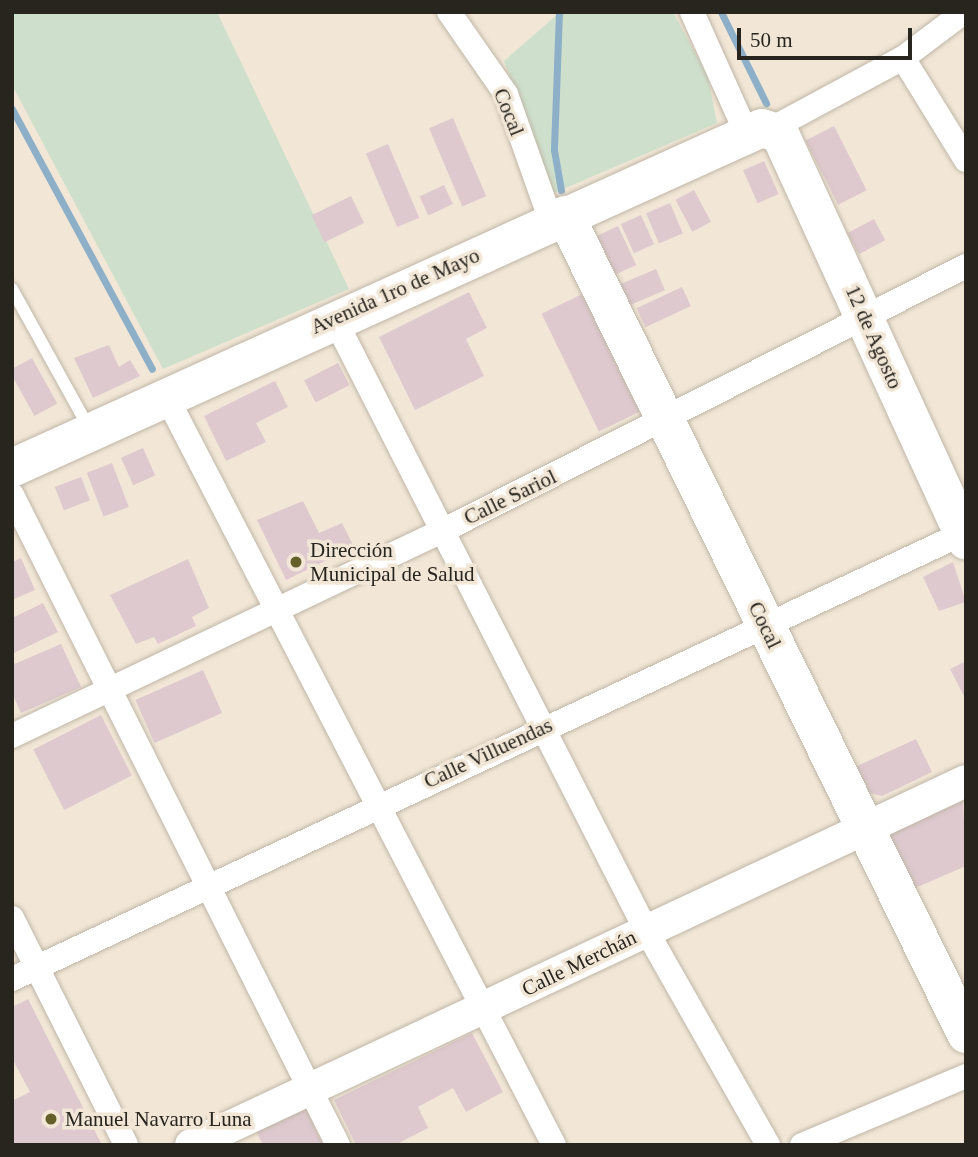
<!DOCTYPE html>
<html>
<head>
<meta charset="utf-8">
<style>
	body { margin:0 }
	#map { position:relative; width:978px; height:1157px; overflow:hidden; background:#f2e7d7; font-family:Georgia,serif }
	div>[style] { position:absolute }
	[style*='--x'] { left:calc(var(--x)*1px); top:calc(var(--y)*1px); width:calc(var(--w)*1px); rotate:calc(var(--a)*1deg) }
	.green>* { inset:0; background:#cee0cc }
	.stream>* { height:7px; margin:-3.5px; padding:0 3.5px; transform-origin:3.5px; border-radius:3.5px; background:#8dafc8 }
	.building>* { inset:0; background:#dec9cf; transform-origin:0 0 }
	.roads { filter:drop-shadow(0 0 2px #c0b6a7) drop-shadow(0 0 2px #c0b6a7) }
	.service>* { height:12px; margin:-6px; padding:0 6px; transform-origin:6px; border-radius:6px; background:#fff }
	.minor>* { height:24px; margin:-12px; padding:0 12px; transform-origin:12px; border-radius:12px; background:#fff }
	.tertiary>* { height:32px; margin:-16px; padding:0 16px; transform-origin:16px; border-radius:16px; background:#fff }
	.primary>* { height:38px; margin:-19px; padding:0 19px; transform-origin:19px; border-radius:19px; background:#fff }
	.dots>* { width:19px; height:19px; translate:-50% -50%; box-sizing:border-box; border:4px solid #f2e7d7; border-radius:50% }
	span { translate:-50% -50%; white-space:nowrap; text-align:center; line-height:1.15; -webkit-text-stroke:7px #f2e7d7; paint-order:stroke }
	.street-label { font-size:21px; color:#28241e }
	.poi-label { font-size:21px; color:#28241e }
	.left { translate:0 -50%; text-align:left }
	.frame { position:absolute; inset:0; border:14px solid #28241e; pointer-events:none }
	.scale { position:absolute; left:737px; top:28px; width:175px; height:32px; box-sizing:border-box; border:4px solid #28241e; border-top:0; padding-left:9px; font-size:21px; line-height:24px; white-space:nowrap; color:#28241e; -webkit-text-stroke:5px #f2e7d7; paint-order:stroke }
</style>
</head>
<body>
<div id="map">
	<div class="green">
		<div style="clip-path:polygon(12px 12px,217px 12px,349px 289px,163px 369px,12px 85px)"></div>
		<div style="clip-path:polygon(560px 12px,673px 12px,708px 77px,717px 123px,554px 193px,504px 61px)"></div>
	</div>
	<div class="stream">
		<div style="--x:559;--y:12;--w:138;--a:92.1"></div>
		<div style="--x:554;--y:150;--w:41;--a:80.1"></div>
		<div style="--x:721;--y:12;--w:102;--a:63.7"></div>
		<div style="--x:12;--y:109;--w:295;--a:61.7"></div>
	</div>
	<div class="building">
		<div style="left:453px;top:118px;width:85px;height:26px;rotate:67deg"></div>
		<div style="left:834px;top:126px;width:72px;height:32px;rotate:63deg"></div>
		<div style="left:388px;top:144px;width:80px;height:24px;rotate:67deg"></div>
		<div style="left:764px;top:161px;width:36px;height:23px;rotate:66deg"></div>
		<div style="left:444px;top:185px;width:21px;height:27px;rotate:65deg"></div>
		<div style="left:694px;top:190px;width:36px;height:21px;rotate:62deg"></div>
		<div style="left:351px;top:196px;width:30px;height:44px;rotate:64deg"></div>
		<div style="left:670px;top:203px;width:33px;height:26px;rotate:67deg"></div>
		<div style="left:641px;top:215px;width:32px;height:22px;rotate:66deg"></div>
		<div style="left:874px;top:219px;width:24px;height:30px;rotate:62deg"></div>
		<div style="left:618px;top:226px;width:43px;height:24px;rotate:65deg"></div>
		<div style="left:656px;top:269px;width:23px;height:41px;rotate:67deg"></div>
		<div style="left:682px;top:287px;width:21px;height:50px;rotate:65deg"></div>
		<div style="clip-path:polygon(469px 292px,487px 328px,466px 339px,484px 376px,415px 410px,379px 337px)"></div>
		<div style="left:582px;top:294px;width:131px;height:45px;rotate:64deg"></div>
		<div style="clip-path:polygon(109px 345px,119px 367px,130px 360px,140px 376px,93px 398px,74px 358px)"></div>
		<div style="left:32px;top:358px;width:52px;height:26px;rotate:61deg"></div>
		<div style="left:338px;top:363px;width:25px;height:38px;rotate:63deg"></div>
		<div style="clip-path:polygon(275px 381px,288px 407px,256px 423px,266px 442px,226px 461px,204px 416px)"></div>
		<div style="left:143px;top:448px;width:30px;height:24px;rotate:66deg"></div>
		<div style="left:112px;top:463px;width:47px;height:27px;rotate:69deg"></div>
		<div style="left:81px;top:477px;width:25px;height:28px;rotate:69deg"></div>
		<div style="clip-path:polygon(303px 501px,319px 533px,342px 523px,354px 547px,286px 580px,257px 520px)"></div>
		<div style="clip-path:polygon(21px 558px,35px 590px,12px 600px,12px 562px)"></div>
		<div style="clip-path:polygon(188px 559px,209px 608px,192px 617px,196px 626px,158px 644px,154px 637px,136px 644px,110px 595px)"></div>
		<div style="clip-path:polygon(953px 562px,966px 602px,939px 611px,923px 577px)"></div>
		<div style="clip-path:polygon(43px 603px,58px 632px,12px 654px,12px 618px)"></div>
		<div style="clip-path:polygon(61px 644px,81px 687px,21px 713px,12px 693px,12px 665px)"></div>
		<div style="clip-path:polygon(966px 661px,966px 700px,950px 669px)"></div>
		<div style="left:203px;top:670px;width:47px;height:74px;rotate:66deg"></div>
		<div style="left:101px;top:715px;width:68px;height:76px;rotate:63deg"></div>
		<div style="clip-path:polygon(916px 739px,932px 772px,882px 796px,865px 792px,855px 767px)"></div>
		<div style="clip-path:polygon(963px 801px,966px 866px,913px 889px,888px 833px)"></div>
		<div style="clip-path:polygon(28px 999px,66px 1074px,102px 1145px,12px 1145px,12px 1101px,30px 1092px,12px 1058px,12px 1007px)"></div>
		<div style="clip-path:polygon(472px 1033px,503px 1092px,466px 1112px,453px 1088px,418px 1107px,428px 1128px,395px 1145px,356px 1145px,334px 1100px)"></div>
		<div style="clip-path:polygon(306px 1109px,323px 1145px,263px 1145px,256px 1131px)"></div>
	</div>
	<div class="roads">
		<div class="service">
			<div style="--x:12;--y:289;--w:161;--a:61"></div>
		</div>
		<div class="minor">
			<div style="--x:449;--y:12;--w:100;--a:55.2"></div>
			<div style="--x:506;--y:94;--w:135;--a:70.5"></div>
			<div style="--x:692;--y:12;--w:132;--a:65.8"></div>
			<div style="--x:903;--y:58;--w:120;--a:58.3"></div>
			<div style="--x:771;--y:129;--w:150;--a:-28.3"></div>
			<div style="--x:903;--y:58;--w:76;--a:-37"></div>
			<div style="--x:334;--y:318;--w:687;--a:62.99"></div>
			<div style="--x:646;--y:930;--w:247;--a:60.4"></div>
			<div style="--x:165;--y:394;--w:846;--a:62.62"></div>
			<div style="--x:12;--y:495;--w:727;--a:63.36"></div>
			<div style="--x:12;--y:736;--w:476;--a:-25.5"></div>
			<div style="--x:442;--y:531;--w:587;--a:-26.83"></div>
			<div style="--x:12;--y:918;--w:254;--a:63.3"></div>
			<div style="--x:12;--y:979;--w:1054;--a:-25.11"></div>
			<div style="--x:802;--y:1145;--w:178;--a:-22.8"></div>
		</div>
		<div class="tertiary">
			<div style="--x:191;--y:1145;--w:856;--a:-25.16"></div>
		</div>
		<div class="primary">
			<div style="--x:565;--y:215;--w:912;--a:63.91"></div>
			<div style="--x:12;--y:468;--w:823;--a:-24.39"></div>
			<div style="--x:762;--y:128;--w:19;--a:18"></div>
			<div style="--x:780;--y:134;--w:447;--a:65.4"></div>
		</div>
	</div>
	<div class="dots">
		<div style="left:296px;top:562px;background:#645e2b"></div>
		<div style="left:51px;top:1119px;background:#645e2b"></div>
	</div>
	<div class="street-label">
		<span style="left:509px;top:112px;rotate:68deg">Cocal</span>
		<span style="left:395px;top:291px;rotate:-24deg">Avenida 1ro de Mayo</span>
		<span style="left:874px;top:337px;rotate:66deg">12 de Agosto</span>
		<span style="left:510px;top:497px;rotate:-26deg">Calle Sariol</span>
		<span style="left:765px;top:625px;rotate:64deg">Cocal</span>
		<span style="left:488px;top:753px;rotate:-25deg">Calle Villuendas</span>
		<span style="left:579px;top:963px;rotate:-26deg">Calle Merchán</span>
	</div>
	<div class="poi-label">
		<span class="left" style="left:310px;top:562px">Dirección<br>Municipal de Salud</span>
		<span class="left" style="left:65px;top:1119px">Manuel Navarro Luna</span>
	</div>
	<div class="frame"></div>
	<div class="scale">50 m</div>
</div>
</body>
</html>
